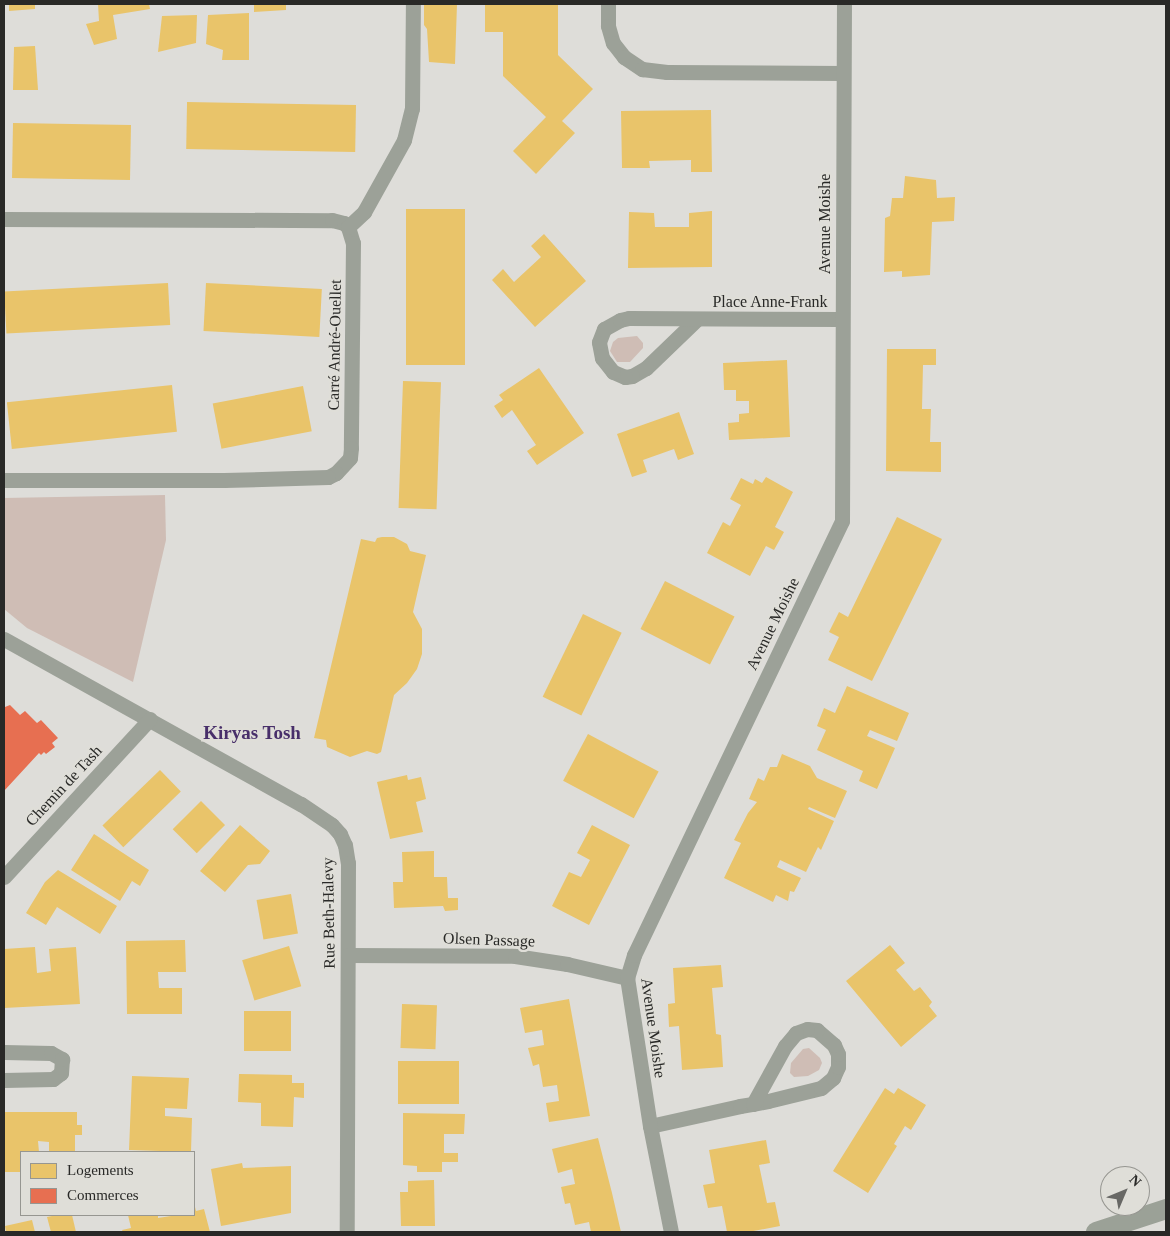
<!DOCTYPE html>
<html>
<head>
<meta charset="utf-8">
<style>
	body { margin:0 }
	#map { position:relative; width:1170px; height:1236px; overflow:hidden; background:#deddd9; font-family:Georgia,serif }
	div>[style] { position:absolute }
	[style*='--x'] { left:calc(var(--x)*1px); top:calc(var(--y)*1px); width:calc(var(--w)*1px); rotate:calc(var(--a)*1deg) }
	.green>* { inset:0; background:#cfbdb5 }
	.homes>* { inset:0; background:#e9c46a; transform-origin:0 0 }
	.shops>* { inset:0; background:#e76f51 }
	.street>* { height:15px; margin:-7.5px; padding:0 7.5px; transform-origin:7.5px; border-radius:7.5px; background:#9ca198 }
	.secondary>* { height:20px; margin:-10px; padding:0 10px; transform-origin:10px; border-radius:10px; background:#9ba197 }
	span { translate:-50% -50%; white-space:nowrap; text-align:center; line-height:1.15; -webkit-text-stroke:5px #dfded8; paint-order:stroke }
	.street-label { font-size:16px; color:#292927 }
	.quarter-label { font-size:19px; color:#482f6a; font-weight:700 }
	.frame { position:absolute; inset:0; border:5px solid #292927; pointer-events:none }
	.legend { position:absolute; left:20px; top:1151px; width:175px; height:65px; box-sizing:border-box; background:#dfded8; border:1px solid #969691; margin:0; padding:6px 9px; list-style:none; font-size:15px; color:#292927 }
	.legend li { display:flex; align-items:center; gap:10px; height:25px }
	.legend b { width:25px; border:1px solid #969691 }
	.north { position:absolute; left:1100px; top:1166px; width:50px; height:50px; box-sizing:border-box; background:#dfded8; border:1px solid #969691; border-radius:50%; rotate:45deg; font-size:14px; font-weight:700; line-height:20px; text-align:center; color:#292927 }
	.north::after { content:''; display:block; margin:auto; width:18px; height:22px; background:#686865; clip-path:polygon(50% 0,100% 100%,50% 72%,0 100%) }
</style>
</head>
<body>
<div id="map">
	<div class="green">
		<div style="clip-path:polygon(637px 336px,643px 343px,643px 348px,630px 362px,617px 362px,610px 351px,613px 342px,618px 338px)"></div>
		<div style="clip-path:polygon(165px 495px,166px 540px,133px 682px,27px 628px,4px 609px,4px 498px)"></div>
		<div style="clip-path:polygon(809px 1048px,820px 1058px,822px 1063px,819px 1070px,808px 1076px,794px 1077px,790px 1073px,791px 1063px,803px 1049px)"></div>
	</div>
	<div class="homes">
		<div style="clip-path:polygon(9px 4px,35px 4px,35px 9px,9px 11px)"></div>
		<div style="clip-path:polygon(98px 4px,149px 4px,150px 9px,113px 15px,117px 39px,94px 45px,86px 24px,99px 21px)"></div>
		<div style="clip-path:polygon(254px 4px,286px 4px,286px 10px,254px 12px)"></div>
		<div style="clip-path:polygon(424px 4px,457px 4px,455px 64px,429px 62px,427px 29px,424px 25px)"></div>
		<div style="clip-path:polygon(485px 4px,558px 4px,558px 55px,593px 89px,562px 121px,575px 133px,536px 174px,513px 151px,546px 117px,503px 76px,503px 32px,485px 32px)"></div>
		<div style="clip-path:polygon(249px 13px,249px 60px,222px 60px,223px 50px,206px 44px,208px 15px)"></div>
		<div style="clip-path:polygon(197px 15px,196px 43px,158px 52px,162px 16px)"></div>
		<div style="clip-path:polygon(35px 46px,38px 90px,13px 90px,14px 47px)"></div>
		<div style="left:356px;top:105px;width:47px;height:169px;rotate:91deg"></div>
		<div style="clip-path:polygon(711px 110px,712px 172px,691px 172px,691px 160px,649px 161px,650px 168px,622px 168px,621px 111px)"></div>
		<div style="left:13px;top:123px;width:118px;height:55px;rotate:1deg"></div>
		<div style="clip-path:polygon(905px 176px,936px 180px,937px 198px,955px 197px,954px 221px,932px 222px,930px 275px,902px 277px,902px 271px,884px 272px,885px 218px,890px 216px,892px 198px,903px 198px)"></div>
		<div style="left:465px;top:209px;width:156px;height:59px;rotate:90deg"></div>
		<div style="clip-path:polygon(712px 211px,712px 267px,628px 268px,629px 212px,654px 213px,655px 227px,689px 227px,689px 213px)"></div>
		<div style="clip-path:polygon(544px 234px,586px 281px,535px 327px,492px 280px,503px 269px,514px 282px,541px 257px,531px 246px)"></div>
		<div style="left:168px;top:283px;width:42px;height:164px;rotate:87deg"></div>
		<div style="left:206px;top:283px;width:116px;height:48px;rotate:3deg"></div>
		<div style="clip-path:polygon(887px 349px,936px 349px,936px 365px,923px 365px,922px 409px,931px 409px,930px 442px,941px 442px,941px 472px,886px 471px)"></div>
		<div style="clip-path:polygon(787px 360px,790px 437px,729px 440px,728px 423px,739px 422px,739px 414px,749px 413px,749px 401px,736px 401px,736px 390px,724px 390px,723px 363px)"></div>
		<div style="clip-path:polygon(539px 368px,584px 433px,537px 465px,527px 451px,536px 445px,512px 410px,502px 418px,494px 406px,503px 400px,499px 395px)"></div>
		<div style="left:403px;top:381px;width:38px;height:127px;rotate:2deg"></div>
		<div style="left:172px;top:385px;width:47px;height:166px;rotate:84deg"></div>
		<div style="left:303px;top:386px;width:46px;height:92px;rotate:79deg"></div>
		<div style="clip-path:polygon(679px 412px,694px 454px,678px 460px,674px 449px,643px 460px,647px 472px,632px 477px,617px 434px)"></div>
		<div style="clip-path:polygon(766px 477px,793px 492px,775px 527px,784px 532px,774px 550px,766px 546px,750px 576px,707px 553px,723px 522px,730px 526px,741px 505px,730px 499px,741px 478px,753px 484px,755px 479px,762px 483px)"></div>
		<div style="clip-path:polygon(897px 517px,942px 539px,872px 681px,828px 660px,839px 637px,829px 632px,839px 612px,848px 617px)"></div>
		<div style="clip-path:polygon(382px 537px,394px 537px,407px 544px,410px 551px,426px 555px,413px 612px,422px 629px,422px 654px,417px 669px,407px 683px,394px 695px,381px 752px,377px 754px,367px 751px,350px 757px,327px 747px,326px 740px,314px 738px,361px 539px,375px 542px,377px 538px)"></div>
		<div style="left:665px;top:581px;width:78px;height:54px;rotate:27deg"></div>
		<div style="left:583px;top:614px;width:43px;height:92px;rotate:26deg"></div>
		<div style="clip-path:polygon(847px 686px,909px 713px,897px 741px,870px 730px,867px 736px,895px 748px,877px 789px,859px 781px,863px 771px,817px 750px,826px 730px,817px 726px,824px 708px,835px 713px)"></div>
		<div style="left:588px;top:734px;width:80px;height:53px;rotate:28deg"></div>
		<div style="clip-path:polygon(782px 754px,810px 766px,817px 778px,847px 791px,835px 818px,809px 807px,808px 809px,834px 821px,821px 850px,818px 847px,806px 872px,780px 860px,777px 867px,801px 878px,794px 892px,790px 891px,788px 901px,776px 895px,773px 902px,724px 878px,741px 843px,734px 840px,748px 813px,757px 802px,749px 799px,758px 778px,764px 781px,770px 767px,777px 767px)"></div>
		<div style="left:160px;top:770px;width:30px;height:80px;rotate:46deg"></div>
		<div style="clip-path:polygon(407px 775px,408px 780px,421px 777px,426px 799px,416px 802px,423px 832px,390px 839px,377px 782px)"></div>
		<div style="left:201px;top:801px;width:34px;height:40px;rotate:45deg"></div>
		<div style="clip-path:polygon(240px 825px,270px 851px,260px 864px,248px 865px,225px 892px,200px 871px)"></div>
		<div style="clip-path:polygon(592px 825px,630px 845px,589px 925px,552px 906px,569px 872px,581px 877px,590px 860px,577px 853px)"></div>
		<div style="clip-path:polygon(94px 834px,149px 870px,140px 886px,132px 881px,120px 901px,71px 870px)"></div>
		<div style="clip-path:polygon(434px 851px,434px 877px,447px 877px,448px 898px,458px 898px,458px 910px,445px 911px,443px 906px,394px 908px,393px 882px,403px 882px,402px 852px)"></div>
		<div style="clip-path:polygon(58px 870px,117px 906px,100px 934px,57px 907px,46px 925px,26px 913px,45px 882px)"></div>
		<div style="left:291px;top:894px;width:40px;height:35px;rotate:80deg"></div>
		<div style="clip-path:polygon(185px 940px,186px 972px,158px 972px,159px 988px,182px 988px,182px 1014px,127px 1014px,126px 941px)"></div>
		<div style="clip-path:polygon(890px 945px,905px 963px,896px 970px,914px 991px,920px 987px,932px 1002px,929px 1006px,937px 1016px,901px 1047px,846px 981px)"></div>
		<div style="left:289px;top:946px;width:42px;height:49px;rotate:73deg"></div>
		<div style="clip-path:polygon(35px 947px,37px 973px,51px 971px,49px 949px,76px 947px,80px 1004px,4px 1008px,4px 949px)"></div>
		<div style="clip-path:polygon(721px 965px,723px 987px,712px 988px,716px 1034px,721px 1035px,723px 1067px,682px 1070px,679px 1026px,669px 1027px,668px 1004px,675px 1003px,673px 968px)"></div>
		<div style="clip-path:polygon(569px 999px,590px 1116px,549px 1122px,546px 1103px,559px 1101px,557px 1085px,543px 1087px,539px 1064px,533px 1066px,528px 1048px,544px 1045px,542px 1030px,525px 1033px,520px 1008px)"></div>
		<div style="left:402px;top:1004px;width:35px;height:44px;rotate:2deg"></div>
		<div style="left:244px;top:1011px;width:47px;height:40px"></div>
		<div style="left:459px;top:1061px;width:43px;height:61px;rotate:90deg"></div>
		<div style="clip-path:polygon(239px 1074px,292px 1075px,292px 1083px,304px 1083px,304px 1098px,294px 1097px,293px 1127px,261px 1126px,261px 1103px,238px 1102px)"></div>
		<div style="clip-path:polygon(132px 1076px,189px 1078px,187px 1109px,165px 1108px,165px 1116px,192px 1118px,191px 1152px,129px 1150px)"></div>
		<div style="clip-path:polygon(885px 1088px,894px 1094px,898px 1088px,926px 1105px,911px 1130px,905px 1126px,894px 1144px,897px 1146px,868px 1193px,833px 1171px)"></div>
		<div style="clip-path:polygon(4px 1112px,77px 1112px,77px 1125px,82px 1125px,82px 1135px,75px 1135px,75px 1152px,49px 1152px,49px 1142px,38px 1141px,39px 1152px,21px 1152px,21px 1172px,4px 1172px)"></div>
		<div style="clip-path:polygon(403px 1113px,465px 1114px,464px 1134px,444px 1134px,444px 1153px,458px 1153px,458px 1162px,442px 1162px,442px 1172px,417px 1172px,417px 1166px,403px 1165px)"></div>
		<div style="clip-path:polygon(598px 1138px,612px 1193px,621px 1232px,591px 1232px,589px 1222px,575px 1225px,570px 1203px,565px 1204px,561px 1187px,575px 1184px,572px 1169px,558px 1173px,552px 1149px)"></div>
		<div style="clip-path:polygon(766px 1140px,770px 1163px,759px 1165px,767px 1203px,775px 1202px,780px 1226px,748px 1232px,727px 1232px,722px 1206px,708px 1208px,703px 1185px,715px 1183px,709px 1150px)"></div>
		<div style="clip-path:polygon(242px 1163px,243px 1168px,291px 1166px,291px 1213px,221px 1226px,211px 1169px)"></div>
		<div style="clip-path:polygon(434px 1180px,435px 1226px,401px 1226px,400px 1192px,408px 1192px,408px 1181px)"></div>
		<div style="clip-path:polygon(194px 1203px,196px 1211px,204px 1209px,210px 1232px,123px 1232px,122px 1230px,131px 1228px,128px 1215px,158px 1215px,158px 1218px,171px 1216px,171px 1215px,194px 1215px)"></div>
		<div style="clip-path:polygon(57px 1215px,72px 1215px,76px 1232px,51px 1232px,47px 1217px)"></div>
		<div style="clip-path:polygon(32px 1220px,35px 1232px,6px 1232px,5px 1226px)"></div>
	</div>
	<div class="shops">
		<div style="clip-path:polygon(10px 705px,20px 715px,25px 711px,37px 723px,41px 720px,58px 738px,52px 743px,55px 747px,46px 754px,44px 752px,41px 755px,39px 753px,4px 791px,4px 706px,5px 707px)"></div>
	</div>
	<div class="street">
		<div style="--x:608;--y:4;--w:22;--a:90"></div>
		<div style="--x:608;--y:26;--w:18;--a:74"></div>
		<div style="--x:613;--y:43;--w:18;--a:52"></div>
		<div style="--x:624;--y:57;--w:22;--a:34"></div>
		<div style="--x:642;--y:69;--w:25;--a:7"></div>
		<div style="--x:667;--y:72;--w:176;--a:0.3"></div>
		<div style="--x:4;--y:219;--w:328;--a:0.2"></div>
		<div style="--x:332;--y:220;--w:12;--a:14"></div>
		<div style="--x:344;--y:223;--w:6;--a:45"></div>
		<div style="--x:348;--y:227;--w:17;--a:73"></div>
		<div style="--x:353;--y:243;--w:205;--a:90.6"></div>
		<div style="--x:351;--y:448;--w:10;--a:96"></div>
		<div style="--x:350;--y:458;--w:21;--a:133"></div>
		<div style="--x:336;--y:473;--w:9;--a:153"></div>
		<div style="--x:328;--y:477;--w:104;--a:178.3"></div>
		<div style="--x:224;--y:480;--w:220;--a:180"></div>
		<div style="--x:348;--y:227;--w:22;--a:-43"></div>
		<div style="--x:364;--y:212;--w:82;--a:-60.9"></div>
		<div style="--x:404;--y:140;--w:32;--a:-76"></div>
		<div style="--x:412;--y:109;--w:105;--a:-89.5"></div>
		<div style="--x:697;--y:319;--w:71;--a:136.1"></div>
		<div style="--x:646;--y:368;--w:16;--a:150"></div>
		<div style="--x:632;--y:376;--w:7;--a:172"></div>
		<div style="--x:625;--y:377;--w:13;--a:-157"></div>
		<div style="--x:613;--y:372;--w:18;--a:-128"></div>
		<div style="--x:602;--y:358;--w:16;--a:-101"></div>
		<div style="--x:599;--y:342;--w:14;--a:-69"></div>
		<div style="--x:604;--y:329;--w:18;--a:-29"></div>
		<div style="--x:620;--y:320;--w:9;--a:-13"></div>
		<div style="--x:629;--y:318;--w:213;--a:0.3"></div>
		<div style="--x:4;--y:639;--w:340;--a:29.1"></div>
		<div style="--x:301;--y:804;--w:37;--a:34"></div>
		<div style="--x:332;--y:825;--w:12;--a:48"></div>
		<div style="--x:340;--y:834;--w:12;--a:66"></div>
		<div style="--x:345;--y:845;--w:18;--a:81"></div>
		<div style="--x:348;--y:863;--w:369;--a:90.2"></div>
		<div style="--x:4;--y:877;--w:215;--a:-47.3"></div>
		<div style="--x:348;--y:955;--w:167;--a:0.3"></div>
		<div style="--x:515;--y:956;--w:53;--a:8.7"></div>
		<div style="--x:567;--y:964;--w:62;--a:13.1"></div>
		<div style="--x:4;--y:1052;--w:47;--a:1.2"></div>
		<div style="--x:51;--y:1053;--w:13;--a:29"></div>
		<div style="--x:62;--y:1059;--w:14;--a:94"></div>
		<div style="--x:61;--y:1073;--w:10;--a:143"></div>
		<div style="--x:53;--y:1079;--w:49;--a:178.8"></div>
		<div style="--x:650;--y:1126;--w:92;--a:-12.5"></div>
		<div style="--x:740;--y:1106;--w:13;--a:-9"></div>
		<div style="--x:753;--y:1104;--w:15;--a:-11"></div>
		<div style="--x:768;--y:1101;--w:55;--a:-13.8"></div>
		<div style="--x:821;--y:1088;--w:16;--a:-40"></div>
		<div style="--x:833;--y:1078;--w:12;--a:-66"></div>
		<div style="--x:838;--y:1067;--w:13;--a:-90"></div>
		<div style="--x:838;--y:1054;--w:10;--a:-114"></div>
		<div style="--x:834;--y:1045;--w:23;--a:-139"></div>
		<div style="--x:817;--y:1030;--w:10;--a:-174"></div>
		<div style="--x:807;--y:1029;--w:12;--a:160"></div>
		<div style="--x:796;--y:1033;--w:17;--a:130"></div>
		<div style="--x:785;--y:1046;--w:66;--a:118.9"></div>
		<div style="--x:671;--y:1232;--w:108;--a:-101.2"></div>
		<div style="--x:650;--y:1126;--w:150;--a:-98.8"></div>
		<div style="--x:627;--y:978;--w:24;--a:-73"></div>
		<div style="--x:634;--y:955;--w:481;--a:-64.4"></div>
		<div style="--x:842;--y:521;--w:517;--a:-89.78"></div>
	</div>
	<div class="secondary">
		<div style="--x:1096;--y:1232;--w:74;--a:-18.2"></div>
	</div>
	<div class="street-label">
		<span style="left:825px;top:224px;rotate:-90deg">Avenue Moishe</span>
		<span style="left:770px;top:302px">Place Anne-Frank</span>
		<span style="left:335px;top:345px;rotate:-89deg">Carré André-Ouellet</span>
		<span style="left:773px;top:624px;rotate:-64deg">Avenue Moishe</span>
		<span style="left:64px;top:786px;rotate:-47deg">Chemin de Tash</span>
		<span style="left:329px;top:913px;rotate:-91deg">Rue Beth-Halevy</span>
		<span style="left:489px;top:940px;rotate:2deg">Olsen Passage</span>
		<span style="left:653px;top:1028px;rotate:82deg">Avenue Moishe</span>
	</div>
	<div class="quarter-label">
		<span style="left:252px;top:733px">Kiryas Tosh</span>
	</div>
	<div class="frame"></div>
	<ul class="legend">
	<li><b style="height:14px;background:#e9c46a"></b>Logements</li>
	<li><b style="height:14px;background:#e76f51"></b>Commerces</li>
	</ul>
	<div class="north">N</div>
</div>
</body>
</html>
